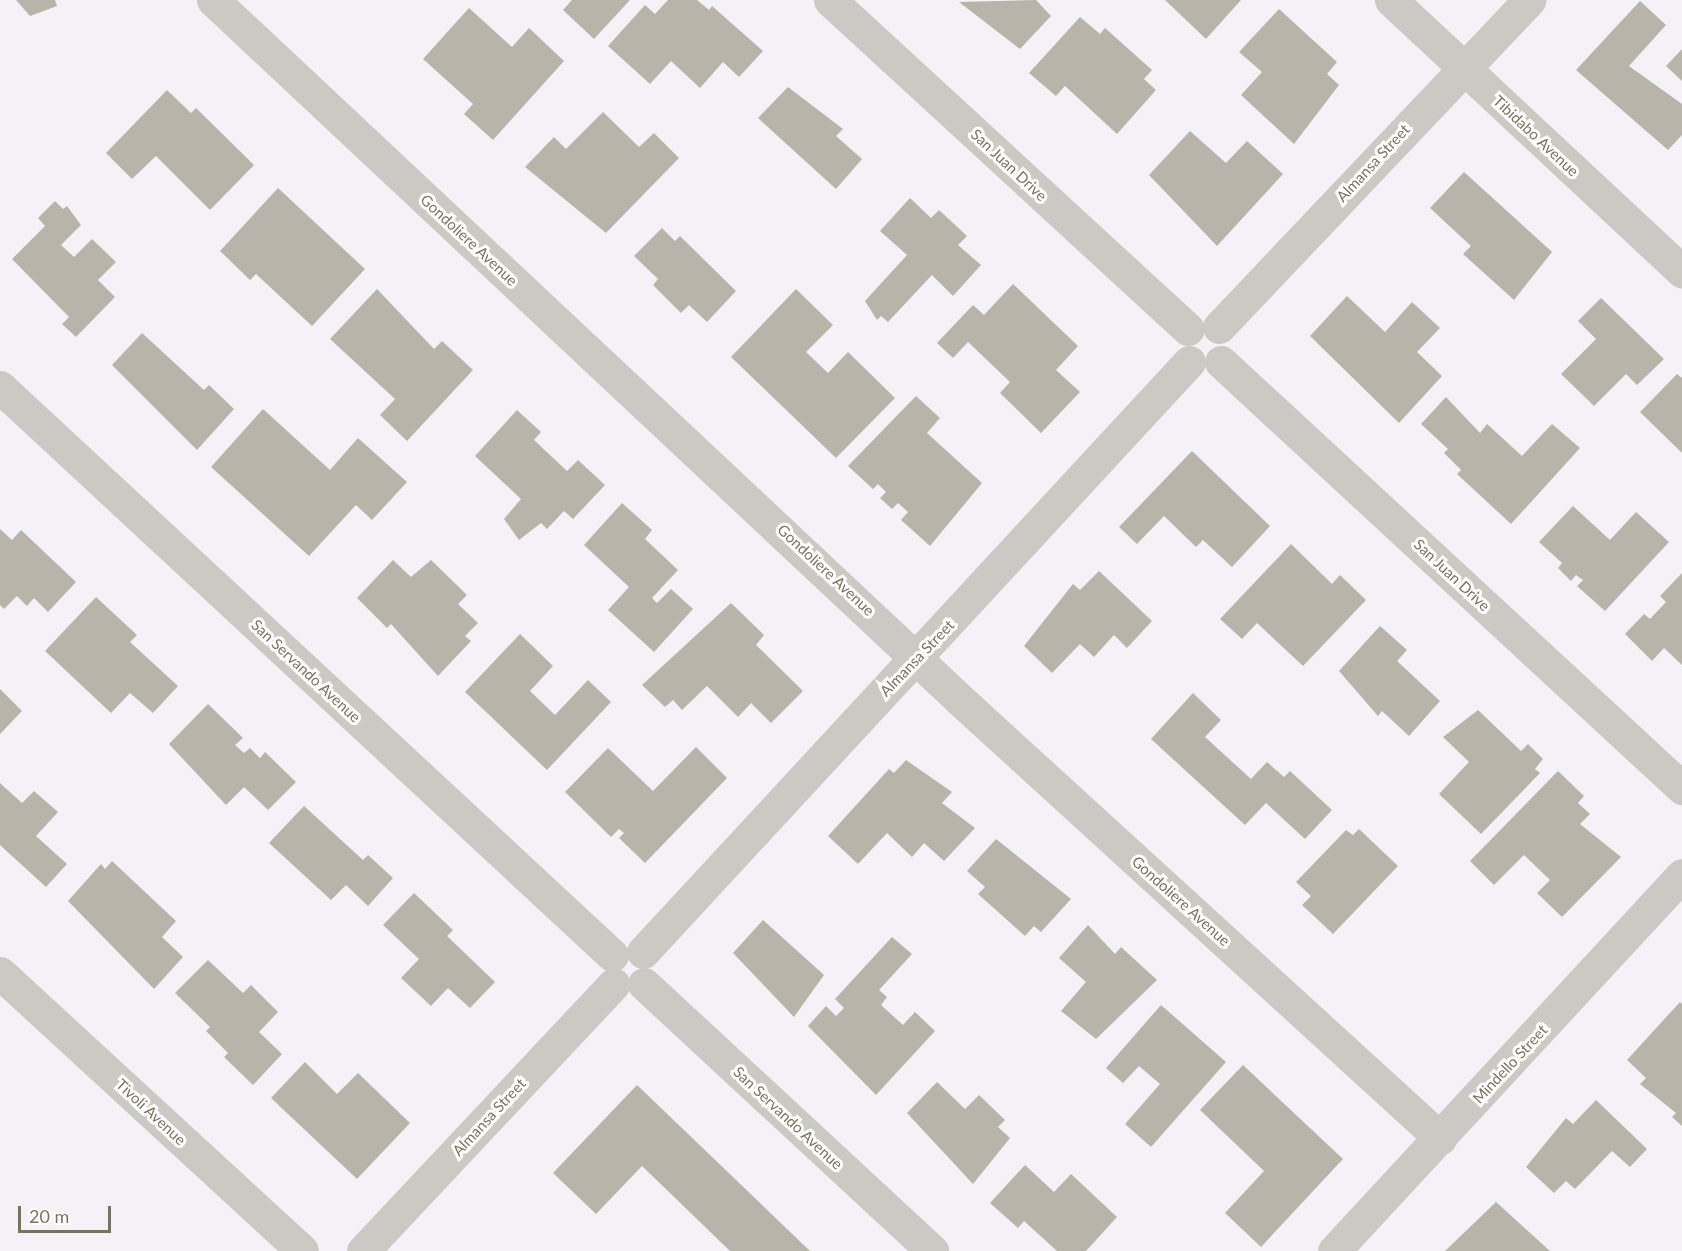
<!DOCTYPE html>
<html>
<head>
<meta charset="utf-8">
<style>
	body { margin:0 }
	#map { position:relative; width:1682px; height:1251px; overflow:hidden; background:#f4f2f6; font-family:Lato,sans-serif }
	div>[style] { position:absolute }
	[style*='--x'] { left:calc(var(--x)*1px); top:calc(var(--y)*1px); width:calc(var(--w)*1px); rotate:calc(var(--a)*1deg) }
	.building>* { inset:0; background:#b9b4aa }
	.minor>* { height:33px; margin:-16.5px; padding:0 16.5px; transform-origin:16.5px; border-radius:16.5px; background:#cac9c3 }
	span { translate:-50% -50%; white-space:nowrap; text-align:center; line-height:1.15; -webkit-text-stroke:6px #fff; paint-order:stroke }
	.street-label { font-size:15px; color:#79725c }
	.scale { position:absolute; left:18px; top:1206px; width:93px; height:27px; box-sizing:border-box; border:3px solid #79725c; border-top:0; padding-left:8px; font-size:18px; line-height:21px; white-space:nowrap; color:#79725c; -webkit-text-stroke:4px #fff; paint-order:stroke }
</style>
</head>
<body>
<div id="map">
	<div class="building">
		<div style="clip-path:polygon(16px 0,55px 0,57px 6px,30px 16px)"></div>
		<div style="clip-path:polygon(572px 0,630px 0,594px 39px,563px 10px)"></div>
		<div style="clip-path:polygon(668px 0,697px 0,709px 10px,712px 6px,763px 51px,739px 77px,723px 62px,700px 88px,671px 61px,650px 84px,608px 46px,645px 5px,655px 14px)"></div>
		<div style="clip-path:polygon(1036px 0,1051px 16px,1020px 49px,959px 2px)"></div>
		<div style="clip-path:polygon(1165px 0,1241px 0,1206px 39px)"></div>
		<div style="clip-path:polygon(1640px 1px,1666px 25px,1629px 66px,1682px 104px,1682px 135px,1668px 150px,1576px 70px)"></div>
		<div style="clip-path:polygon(469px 8px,512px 47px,529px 28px,564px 61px,493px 140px,464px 114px,473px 104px,423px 59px)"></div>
		<div style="clip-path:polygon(1279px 9px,1337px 62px,1327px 74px,1339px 85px,1294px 144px,1241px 95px,1262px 72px,1239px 52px)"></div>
		<div style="clip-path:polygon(1080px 17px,1100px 34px,1105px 28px,1152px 70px,1144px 79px,1156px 90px,1117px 134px,1065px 86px,1056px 96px,1029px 73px)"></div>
		<div style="clip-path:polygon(1682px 49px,1682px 81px,1666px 66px)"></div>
		<div style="clip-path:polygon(788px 87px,843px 129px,836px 136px,862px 159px,836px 189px,758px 118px)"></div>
		<div style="clip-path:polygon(167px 90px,191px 113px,196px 108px,254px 165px,210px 210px,156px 156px,132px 179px,106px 153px)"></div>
		<div style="clip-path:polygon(603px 112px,639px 147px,654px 133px,679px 158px,606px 233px,525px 167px,554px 137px,566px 149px)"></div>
		<div style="clip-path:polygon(1190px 131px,1226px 163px,1247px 141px,1283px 174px,1217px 246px,1149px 175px)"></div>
		<div style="clip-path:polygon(1464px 172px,1552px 252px,1514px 300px,1463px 254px,1471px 246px,1430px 208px)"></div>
		<div style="clip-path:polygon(278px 188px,365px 269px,312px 326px,256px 274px,250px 280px,220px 251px)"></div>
		<div style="clip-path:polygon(910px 198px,931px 218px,939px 210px,967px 236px,958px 245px,981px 265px,953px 296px,932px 275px,888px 322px,881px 316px,877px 320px,865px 301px,907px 255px,880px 231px)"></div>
		<div style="clip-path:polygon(55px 201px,63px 209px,67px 206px,81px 225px,61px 245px,74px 257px,92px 239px,116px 262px,98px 280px,115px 297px,76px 337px,62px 324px,69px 317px,12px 259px,45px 226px,38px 218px)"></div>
		<div style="clip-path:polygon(662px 228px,675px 241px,680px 236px,736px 291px,707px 322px,689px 305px,681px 313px,653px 285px,658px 279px,634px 256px)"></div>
		<div style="clip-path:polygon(1013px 284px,1078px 346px,1056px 370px,1080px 392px,1041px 433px,1000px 393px,1010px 382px,968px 342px,953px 358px,937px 343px,973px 305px,984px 315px)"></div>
		<div style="clip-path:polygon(377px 289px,434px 349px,442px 341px,473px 370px,407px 441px,380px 415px,395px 399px,330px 339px)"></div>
		<div style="clip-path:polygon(796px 289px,833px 325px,806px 352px,828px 373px,848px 352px,895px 398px,836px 458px,731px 357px)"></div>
		<div style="clip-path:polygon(1347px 296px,1385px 332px,1412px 302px,1440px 328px,1417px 352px,1442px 376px,1399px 423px,1310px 336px)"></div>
		<div style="clip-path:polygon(1601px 298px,1664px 359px,1637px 385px,1626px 374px,1594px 406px,1561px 374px,1596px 339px,1578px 321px)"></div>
		<div style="clip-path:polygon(142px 333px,204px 390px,209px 385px,234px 409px,197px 450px,112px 365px)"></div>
		<div style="clip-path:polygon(1677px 374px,1682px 378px,1682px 453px,1640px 412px)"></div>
		<div style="clip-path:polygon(916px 396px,940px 418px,927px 433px,982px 483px,930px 546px,901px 520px,908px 512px,898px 503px,892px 509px,880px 498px,886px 492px,878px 484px,873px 489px,848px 466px)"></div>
		<div style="clip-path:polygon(1446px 397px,1480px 433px,1487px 424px,1522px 456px,1552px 424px,1580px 448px,1511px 524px,1457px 474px,1461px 470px,1444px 453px,1448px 449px,1421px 424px)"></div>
		<div style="clip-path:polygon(263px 409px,330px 470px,358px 438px,407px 482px,372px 520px,356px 505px,309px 556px,211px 467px)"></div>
		<div style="clip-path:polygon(517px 410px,541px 432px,534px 440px,567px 471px,578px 460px,605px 485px,573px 519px,564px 511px,547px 529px,541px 523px,519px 540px,504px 519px,521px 499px,475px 456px)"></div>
		<div style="clip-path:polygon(1192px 451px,1270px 526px,1232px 567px,1203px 540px,1196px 547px,1164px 516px,1137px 544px,1119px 527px)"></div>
		<div style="clip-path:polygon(622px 503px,652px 530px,645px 539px,678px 570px,652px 598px,657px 603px,671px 589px,693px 609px,654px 652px,608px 610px,629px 587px,584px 545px)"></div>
		<div style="clip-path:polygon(1573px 506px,1610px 540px,1636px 512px,1669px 542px,1605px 611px,1577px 586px,1583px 580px,1576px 575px,1571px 581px,1558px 568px,1562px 563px,1539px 542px)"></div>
		<div style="clip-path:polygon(0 529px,12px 540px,21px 530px,76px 582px,48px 612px,34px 598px,27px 606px,17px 596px,4px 609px,0 605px)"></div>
		<div style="clip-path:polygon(1291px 544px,1332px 584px,1340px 575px,1366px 600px,1303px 666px,1257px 623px,1242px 639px,1220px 619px)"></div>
		<div style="clip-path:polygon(393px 560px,411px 577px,431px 560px,467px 595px,458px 604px,478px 623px,465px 636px,471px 641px,438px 676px,391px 624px,387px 628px,357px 598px)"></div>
		<div style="clip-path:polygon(1099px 571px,1152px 621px,1127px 648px,1114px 635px,1094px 657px,1080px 644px,1052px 673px,1024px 646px,1073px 584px,1080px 590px)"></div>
		<div style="clip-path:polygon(1682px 573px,1682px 665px,1664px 648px,1652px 661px,1625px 634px,1644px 614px,1650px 619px,1666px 602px,1660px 596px)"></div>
		<div style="clip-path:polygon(96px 597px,137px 635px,130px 642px,178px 686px,153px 713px,130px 693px,111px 713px,45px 651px)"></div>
		<div style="clip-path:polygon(731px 603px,764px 635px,756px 645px,803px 691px,771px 723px,751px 703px,738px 717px,707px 686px,682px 710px,673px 700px,665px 707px,642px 685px)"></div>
		<div style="clip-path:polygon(1380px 626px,1407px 650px,1397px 661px,1440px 701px,1409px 736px,1382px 711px,1378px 716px,1339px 671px)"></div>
		<div style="clip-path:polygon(520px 634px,553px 666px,530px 691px,555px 715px,588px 680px,611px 702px,547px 770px,465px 692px)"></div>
		<div style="clip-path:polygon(0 689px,22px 711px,0 734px)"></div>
		<div style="clip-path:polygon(1193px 693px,1221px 720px,1205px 737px,1251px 779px,1267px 762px,1284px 777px,1290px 771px,1332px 810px,1305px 839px,1266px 803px,1245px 825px,1151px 739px)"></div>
		<div style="clip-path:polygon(208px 704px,243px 738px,235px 745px,244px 753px,250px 748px,260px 758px,265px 752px,296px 782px,268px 810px,244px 787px,226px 805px,169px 744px)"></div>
		<div style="clip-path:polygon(1478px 710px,1521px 751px,1528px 744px,1543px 759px,1535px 769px,1540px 773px,1481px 834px,1439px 794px,1469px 762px,1443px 737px)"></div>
		<div style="clip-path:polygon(696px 747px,727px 778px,645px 863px,619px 838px,624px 833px,619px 829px,611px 837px,565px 792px,608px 748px,653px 791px)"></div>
		<div style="clip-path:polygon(906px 760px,952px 792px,942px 803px,975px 828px,944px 861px,924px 843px,912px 857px,887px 833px,858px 864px,828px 836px,889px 769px,894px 773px)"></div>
		<div style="clip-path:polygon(1558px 771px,1584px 796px,1578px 803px,1590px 814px,1580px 824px,1621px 857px,1562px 917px,1537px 893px,1550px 880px,1524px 855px,1494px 885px,1470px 861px)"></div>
		<div style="clip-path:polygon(0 783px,22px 803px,34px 791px,58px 812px,36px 836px,67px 864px,46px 887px,0 845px)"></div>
		<div style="clip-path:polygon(304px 806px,363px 860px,368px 855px,393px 878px,368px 906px,346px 885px,331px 900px,269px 843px)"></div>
		<div style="clip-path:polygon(1359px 829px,1398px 866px,1333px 934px,1302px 905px,1311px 896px,1296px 882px,1346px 830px,1353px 835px)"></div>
		<div style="clip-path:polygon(996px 839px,1071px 899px,1041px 932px,1034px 926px,1025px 936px,978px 894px,985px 887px,967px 871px)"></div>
		<div style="clip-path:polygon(112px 861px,176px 921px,162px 937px,183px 957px,154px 989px,68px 901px,101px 864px,105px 869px)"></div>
		<div style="clip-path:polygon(414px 893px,453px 930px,447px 936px,495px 982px,470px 1008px,448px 988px,431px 1006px,401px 978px,419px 959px,383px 925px)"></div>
		<div style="clip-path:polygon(763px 920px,824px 975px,794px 1017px,733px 953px)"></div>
		<div style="clip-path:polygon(1088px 925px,1115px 954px,1121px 947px,1157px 980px,1096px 1039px,1061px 1011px,1086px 982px,1059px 958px)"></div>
		<div style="clip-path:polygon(892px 937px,912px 954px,879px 990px,887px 997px,881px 1005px,903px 1025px,915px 1012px,935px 1031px,876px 1095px,808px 1026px,826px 1006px,836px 1016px,844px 1008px,835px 999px)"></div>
		<div style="clip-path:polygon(208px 960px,243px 993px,251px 985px,278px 1012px,259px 1032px,282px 1054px,253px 1085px,224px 1057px,228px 1053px,206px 1031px,210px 1027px,175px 993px)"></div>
		<div style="clip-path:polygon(1680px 1002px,1682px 1004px,1682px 1126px,1672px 1117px,1676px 1113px,1640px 1084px,1646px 1078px,1627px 1060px)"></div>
		<div style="clip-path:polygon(1161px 1005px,1226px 1062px,1151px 1147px,1125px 1124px,1160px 1084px,1139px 1066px,1123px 1083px,1106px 1068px)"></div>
		<div style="clip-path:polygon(305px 1062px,337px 1094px,358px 1073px,410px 1123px,357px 1179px,271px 1098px)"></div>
		<div style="clip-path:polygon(1243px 1065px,1343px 1159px,1261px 1247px,1225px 1213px,1264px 1171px,1200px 1110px)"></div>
		<div style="clip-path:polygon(937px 1082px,965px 1109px,979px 1095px,1005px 1120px,998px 1127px,1010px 1138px,973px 1184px,907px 1113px)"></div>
		<div style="clip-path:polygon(637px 1085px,810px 1251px,730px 1251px,642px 1166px,596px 1214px,553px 1173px)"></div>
		<div style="clip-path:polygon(1596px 1100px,1647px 1149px,1630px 1167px,1612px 1151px,1575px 1189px,1566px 1181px,1554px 1193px,1526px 1167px,1566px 1118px,1573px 1124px)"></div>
		<div style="clip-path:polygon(1025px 1165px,1054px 1192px,1071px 1174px,1117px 1217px,1086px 1251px,1057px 1251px,1024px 1221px,1018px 1228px,990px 1203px)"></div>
		<div style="clip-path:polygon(1496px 1202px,1550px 1251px,1445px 1251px)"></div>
	</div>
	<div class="minor">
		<div style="--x:213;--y:0;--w:1021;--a:43.13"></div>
		<div style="--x:958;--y:698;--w:653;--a:42.39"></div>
		<div style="--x:830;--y:0;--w:486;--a:42.6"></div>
		<div style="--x:1391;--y:0;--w:398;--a:43"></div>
		<div style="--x:1219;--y:327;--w:451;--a:-46.5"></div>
		<div style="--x:1221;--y:362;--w:628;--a:42.74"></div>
		<div style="--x:0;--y:387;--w:835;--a:42.86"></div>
		<div style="--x:643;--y:952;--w:804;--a:-47.22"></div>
		<div style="--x:0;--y:973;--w:410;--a:42.6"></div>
		<div style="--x:644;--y:984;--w:393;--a:42.8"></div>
		<div style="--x:363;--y:1251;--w:366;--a:-46.8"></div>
		<div style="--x:1334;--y:1251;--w:512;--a:-47.21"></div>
	</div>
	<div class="street-label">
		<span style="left:1536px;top:136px;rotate:43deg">Tibidabo Avenue</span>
		<span style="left:1373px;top:163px;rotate:-47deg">Almansa Street</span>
		<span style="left:1009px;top:165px;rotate:43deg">San Juan Drive</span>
		<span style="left:469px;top:240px;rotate:43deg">Gondoliere Avenue</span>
		<span style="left:826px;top:570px;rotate:43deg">Gondoliere Avenue</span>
		<span style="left:1452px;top:575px;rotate:43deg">San Juan Drive</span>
		<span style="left:917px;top:658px;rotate:-46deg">Almansa Street</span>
		<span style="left:306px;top:671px;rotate:43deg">San Servando Avenue</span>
		<span style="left:1181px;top:901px;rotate:42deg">Gondoliere Avenue</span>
		<span style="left:1510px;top:1064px;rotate:-47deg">Mindello Street</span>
		<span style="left:151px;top:1112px;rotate:43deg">Tivoli Avenue</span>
		<span style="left:489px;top:1117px;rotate:-47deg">Almansa Street</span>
		<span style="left:788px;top:1118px;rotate:43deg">San Servando Avenue</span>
	</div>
	<div class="scale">20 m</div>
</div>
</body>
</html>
